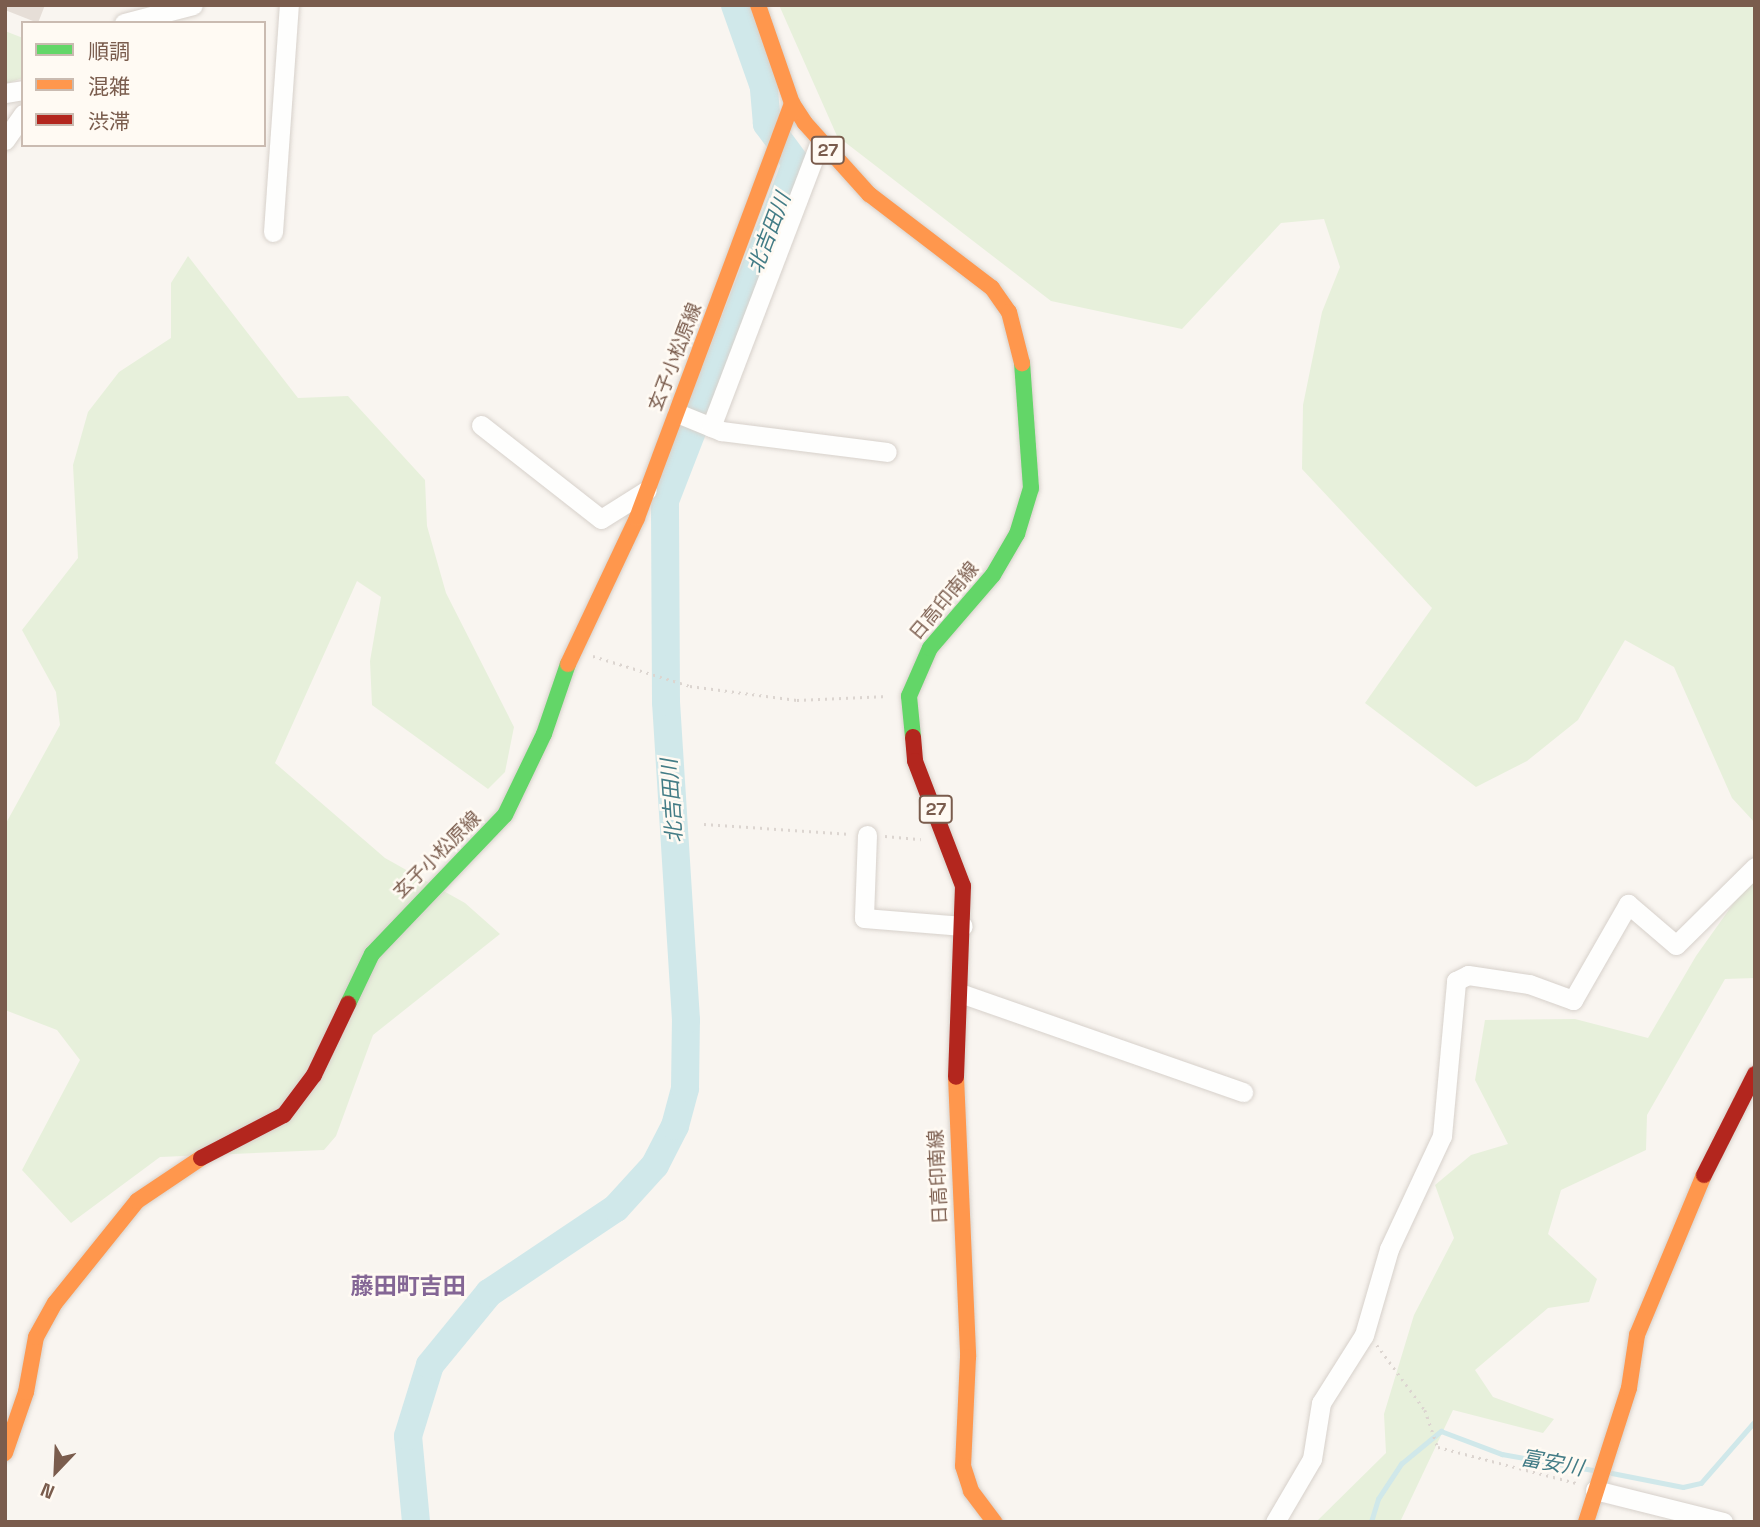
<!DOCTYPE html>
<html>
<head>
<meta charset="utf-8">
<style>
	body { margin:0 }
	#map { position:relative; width:1760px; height:1527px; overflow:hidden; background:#f9f5f0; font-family:"Space Grotesk","Noto Sans JP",sans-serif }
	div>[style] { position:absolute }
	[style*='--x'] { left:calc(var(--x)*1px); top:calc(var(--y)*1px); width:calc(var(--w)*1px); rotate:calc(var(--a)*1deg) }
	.green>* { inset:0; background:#e7f0db }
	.stream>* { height:4.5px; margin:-2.25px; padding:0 2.25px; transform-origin:2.25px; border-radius:2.25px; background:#d0e8ea }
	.river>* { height:28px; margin:-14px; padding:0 14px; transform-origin:14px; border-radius:14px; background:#d0e8ea }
	.building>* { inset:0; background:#e6ded7 }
	.path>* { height:2.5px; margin-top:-1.25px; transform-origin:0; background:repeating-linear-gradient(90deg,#dcd5d0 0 2px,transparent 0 7px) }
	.roads { filter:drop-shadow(0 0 2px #d7d1cb) drop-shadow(0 0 2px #d7d1cb) }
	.street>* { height:19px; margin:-9.5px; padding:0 9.5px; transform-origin:9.5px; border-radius:9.5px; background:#fefefd }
	.fast>* { height:16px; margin:-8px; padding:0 8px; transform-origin:8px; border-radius:8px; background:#63d668 }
	.slow>* { height:16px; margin:-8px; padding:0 8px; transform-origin:8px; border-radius:8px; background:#ff974d }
	.jam>* { height:16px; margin:-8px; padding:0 8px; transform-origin:8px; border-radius:8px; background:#b3261e }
	span { translate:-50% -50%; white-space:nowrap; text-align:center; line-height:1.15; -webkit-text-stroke:5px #fffaf3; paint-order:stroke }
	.shield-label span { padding:2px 5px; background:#fffaf3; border:2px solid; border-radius:5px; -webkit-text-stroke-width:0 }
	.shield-label { font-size:18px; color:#7a5c4d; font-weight:700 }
	.street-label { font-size:19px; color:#7a5c4d }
	.water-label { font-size:21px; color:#437c86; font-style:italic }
	.quarter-label { font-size:23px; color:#846695; font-weight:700 }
	.frame { position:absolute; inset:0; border:7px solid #7a5c4d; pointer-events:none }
	.legend { position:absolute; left:21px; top:21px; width:245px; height:126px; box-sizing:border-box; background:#fffaf3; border:2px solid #cabbb1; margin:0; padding:9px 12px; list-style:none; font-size:21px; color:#7a5c4d }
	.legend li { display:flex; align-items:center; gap:14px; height:35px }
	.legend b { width:35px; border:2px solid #cabbb1 }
	.north { position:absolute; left:21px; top:1436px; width:70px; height:70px; -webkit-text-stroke:5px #fffaf3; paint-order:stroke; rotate:203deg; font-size:19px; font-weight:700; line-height:28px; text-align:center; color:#7a5c4d }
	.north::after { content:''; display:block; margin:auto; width:24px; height:32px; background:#7a5c4d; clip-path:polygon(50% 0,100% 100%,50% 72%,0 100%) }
</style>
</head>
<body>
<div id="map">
	<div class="green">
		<div style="clip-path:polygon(779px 5px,1755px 5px,1755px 823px,1732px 798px,1674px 667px,1625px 640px,1578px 720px,1527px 761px,1476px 787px,1365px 703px,1432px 608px,1302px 469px,1303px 405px,1322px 312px,1340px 267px,1324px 219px,1281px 223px,1182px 329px,1051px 301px,837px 136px)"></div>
		<div style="clip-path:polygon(5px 31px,23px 38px,23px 78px,5px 84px)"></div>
		<div style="clip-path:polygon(188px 256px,298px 398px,348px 396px,425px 480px,427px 526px,446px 593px,514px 727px,505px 772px,488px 789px,372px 705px,370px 661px,381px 597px,357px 581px,275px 763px,385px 858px,465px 903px,500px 934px,373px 1035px,336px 1136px,324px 1150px,160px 1157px,71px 1223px,22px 1170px,80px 1060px,57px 1030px,5px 1010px,5px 825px,60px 725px,56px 692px,22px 630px,78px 558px,73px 465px,88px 412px,119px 372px,171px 338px,171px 283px)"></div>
		<div style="clip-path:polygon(1755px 855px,1755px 978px,1725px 979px,1647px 1115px,1646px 1150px,1561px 1190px,1548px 1234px,1597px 1279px,1589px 1302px,1548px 1308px,1475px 1370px,1493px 1397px,1554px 1419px,1543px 1433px,1453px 1410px,1400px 1522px,1316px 1522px,1386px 1453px,1384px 1414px,1414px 1315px,1454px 1238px,1435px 1185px,1471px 1155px,1508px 1144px,1475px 1080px,1485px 1020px,1575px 1019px,1648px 1038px,1696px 956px,1743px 890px)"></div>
	</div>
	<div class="stream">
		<div style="--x:1612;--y:1473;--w:72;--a:11.2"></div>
		<div style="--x:1683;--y:1487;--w:18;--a:-13"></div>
		<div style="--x:1701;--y:1483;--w:82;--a:-48.9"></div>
		<div style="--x:1371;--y:1522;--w:24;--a:-73"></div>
		<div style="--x:1378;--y:1499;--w:42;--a:-56.7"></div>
		<div style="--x:1401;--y:1464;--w:52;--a:-39.5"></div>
		<div style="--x:1441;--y:1431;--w:65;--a:20.7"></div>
		<div style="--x:1502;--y:1454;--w:92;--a:10"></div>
	</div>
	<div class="river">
		<div style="--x:416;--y:1522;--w:86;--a:-95.3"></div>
		<div style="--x:408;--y:1436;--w:74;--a:-72.8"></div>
		<div style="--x:430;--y:1365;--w:93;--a:-50.7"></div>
		<div style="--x:489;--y:1293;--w:153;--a:-33.8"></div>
		<div style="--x:616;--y:1208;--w:58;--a:-47.8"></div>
		<div style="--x:655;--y:1165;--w:44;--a:-62.9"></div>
		<div style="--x:675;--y:1126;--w:39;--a:-75"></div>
		<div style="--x:685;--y:1088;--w:68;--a:-89.2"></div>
		<div style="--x:686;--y:1020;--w:319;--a:-93.6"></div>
		<div style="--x:666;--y:702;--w:201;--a:-90.3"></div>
		<div style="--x:665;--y:501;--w:362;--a:-68.8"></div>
		<div style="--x:796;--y:163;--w:49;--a:-126.6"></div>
		<div style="--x:767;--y:124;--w:37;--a:-95"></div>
		<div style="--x:764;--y:87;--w:87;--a:-109.5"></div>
	</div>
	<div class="building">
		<div style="clip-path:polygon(5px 5px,45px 5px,38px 23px,5px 10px)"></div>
	</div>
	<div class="path">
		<div style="--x:593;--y:656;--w:102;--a:17.2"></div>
		<div style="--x:690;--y:686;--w:108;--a:7.5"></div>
		<div style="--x:797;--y:700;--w:91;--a:-2.5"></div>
		<div style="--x:704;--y:824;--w:147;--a:3.9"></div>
		<div style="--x:885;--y:836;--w:36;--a:5"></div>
		<div style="--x:1377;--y:1345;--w:81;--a:53.6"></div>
		<div style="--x:1425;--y:1410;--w:39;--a:71"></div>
		<div style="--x:1438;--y:1447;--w:143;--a:14.6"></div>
	</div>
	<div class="roads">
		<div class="street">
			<div style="--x:124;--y:23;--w:71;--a:-14.6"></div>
			<div style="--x:5;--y:93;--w:18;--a:-9"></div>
			<div style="--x:5;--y:140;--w:32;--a:-55"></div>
			<div style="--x:273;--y:232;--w:228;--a:-86"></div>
			<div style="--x:677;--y:413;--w:48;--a:22.2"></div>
			<div style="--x:721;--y:431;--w:167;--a:7.2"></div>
			<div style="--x:481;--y:425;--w:152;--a:38.1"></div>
			<div style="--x:601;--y:519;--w:54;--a:-32.2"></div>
			<div style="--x:711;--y:427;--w:305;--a:-69.1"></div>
			<div style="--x:867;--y:835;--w:83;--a:92.1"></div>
			<div style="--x:864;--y:918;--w:99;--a:4.6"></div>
			<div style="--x:960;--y:993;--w:300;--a:19.3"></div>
			<div style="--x:1595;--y:1490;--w:132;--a:14"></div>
			<div style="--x:1275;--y:1522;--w:73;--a:-59.6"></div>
			<div style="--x:1312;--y:1459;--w:57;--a:-80.9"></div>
			<div style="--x:1321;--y:1403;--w:80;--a:-57.7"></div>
			<div style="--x:1364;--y:1335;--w:90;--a:-73.8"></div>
			<div style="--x:1389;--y:1249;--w:125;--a:-64.9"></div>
			<div style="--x:1442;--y:1136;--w:156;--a:-84.8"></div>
			<div style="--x:1456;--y:981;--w:13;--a:-27"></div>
			<div style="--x:1468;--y:975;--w:62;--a:8.4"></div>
			<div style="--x:1529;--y:984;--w:47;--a:20"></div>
			<div style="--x:1573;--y:1000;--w:111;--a:-60.2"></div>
			<div style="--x:1628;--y:904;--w:63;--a:40.5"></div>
			<div style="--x:1676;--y:945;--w:111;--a:-44.6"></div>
		</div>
		<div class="fast">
			<div style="--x:913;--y:737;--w:41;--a:-95.6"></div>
			<div style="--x:909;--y:696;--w:52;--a:-66.4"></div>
			<div style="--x:930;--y:648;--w:96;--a:-49.2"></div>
			<div style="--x:993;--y:575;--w:48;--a:-59.7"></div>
			<div style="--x:1017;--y:534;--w:48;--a:-73.1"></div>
			<div style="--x:1031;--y:488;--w:125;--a:-94.1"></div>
			<div style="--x:348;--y:1004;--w:55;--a:-64.4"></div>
			<div style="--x:372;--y:954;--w:192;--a:-46.3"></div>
			<div style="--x:505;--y:815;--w:90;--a:-64.3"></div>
			<div style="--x:544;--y:734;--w:74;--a:-71.1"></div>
		</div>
		<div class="slow">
			<div style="--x:758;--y:5;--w:104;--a:70.9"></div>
			<div style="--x:792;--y:103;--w:24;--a:57"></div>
			<div style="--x:805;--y:123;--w:96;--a:48"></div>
			<div style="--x:869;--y:194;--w:155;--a:37.4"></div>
			<div style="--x:992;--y:288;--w:29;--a:55"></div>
			<div style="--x:1009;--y:312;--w:53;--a:75.7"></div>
			<div style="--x:568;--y:664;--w:161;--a:-64.7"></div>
			<div style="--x:637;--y:518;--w:443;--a:-69.5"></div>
			<div style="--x:956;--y:1077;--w:280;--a:87.5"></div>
			<div style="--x:968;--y:1357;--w:109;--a:92.6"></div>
			<div style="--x:963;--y:1466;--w:26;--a:72"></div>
			<div style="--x:971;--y:1491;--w:39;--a:53"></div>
			<div style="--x:5;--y:1453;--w:65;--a:-71"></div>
			<div style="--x:26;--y:1392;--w:56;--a:-79.7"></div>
			<div style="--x:36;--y:1337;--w:39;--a:-61"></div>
			<div style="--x:55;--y:1303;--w:131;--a:-51.2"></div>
			<div style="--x:137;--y:1201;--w:77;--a:-33.9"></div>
			<div style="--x:1586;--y:1522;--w:141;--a:-72.2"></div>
			<div style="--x:1629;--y:1388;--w:54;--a:-81.4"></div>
			<div style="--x:1637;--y:1335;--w:173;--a:-67.3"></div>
		</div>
		<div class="jam">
			<div style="--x:913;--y:737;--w:24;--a:85"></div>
			<div style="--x:915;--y:761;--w:134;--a:69"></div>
			<div style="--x:963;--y:886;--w:191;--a:92.1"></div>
			<div style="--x:201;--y:1158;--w:93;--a:-27.4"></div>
			<div style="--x:284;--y:1115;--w:50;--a:-53.1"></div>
			<div style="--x:314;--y:1075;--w:79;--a:-64.4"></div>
			<div style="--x:1704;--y:1175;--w:113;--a:-63.2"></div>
		</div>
	</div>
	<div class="shield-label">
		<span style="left:828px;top:150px">27</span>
		<span style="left:936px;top:809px">27</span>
	</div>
	<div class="street-label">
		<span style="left:675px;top:357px;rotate:-69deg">玄子小松原線</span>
		<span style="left:944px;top:601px;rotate:-50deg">日高印南線</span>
		<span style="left:437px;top:855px;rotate:-45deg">玄子小松原線</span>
		<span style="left:938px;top:1177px;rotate:-93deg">日高印南線</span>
	</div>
	<div class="water-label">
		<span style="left:769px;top:233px;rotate:-69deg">北吉田川</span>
		<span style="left:672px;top:801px;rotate:-94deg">北吉田川</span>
		<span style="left:1552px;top:1463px;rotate:10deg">富安川</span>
	</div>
	<div class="quarter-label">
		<span style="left:408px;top:1286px">藤田町吉田</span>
	</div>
	<div class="frame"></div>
	<ul class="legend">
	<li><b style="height:9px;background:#63d668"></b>順調</li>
	<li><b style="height:9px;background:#ff974d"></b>混雑</li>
	<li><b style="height:9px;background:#b3261e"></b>渋滞</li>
	</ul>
	<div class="north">N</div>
</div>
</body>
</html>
